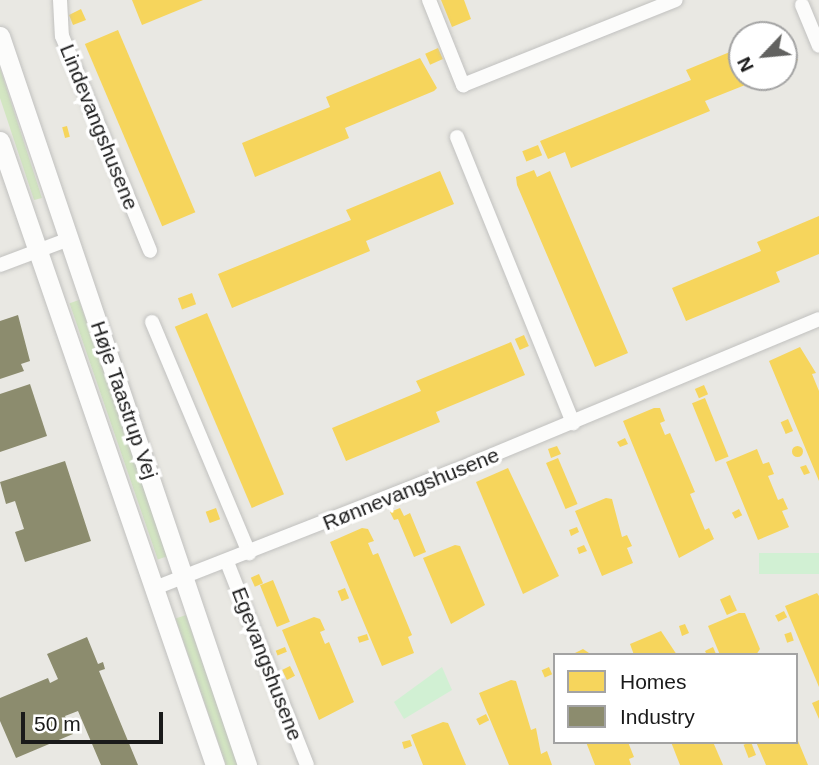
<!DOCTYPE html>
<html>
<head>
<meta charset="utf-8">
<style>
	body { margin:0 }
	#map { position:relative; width:819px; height:765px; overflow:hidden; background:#e9e8e3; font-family:Arial,sans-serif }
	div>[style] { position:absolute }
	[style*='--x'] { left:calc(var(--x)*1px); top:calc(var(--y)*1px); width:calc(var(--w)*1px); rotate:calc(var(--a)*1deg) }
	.grass>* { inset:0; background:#d3e6c2; transform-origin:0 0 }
	.park>* { inset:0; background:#d1f0d3; transform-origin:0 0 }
	.homes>* { inset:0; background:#f6d55c; transform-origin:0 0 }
	.round { border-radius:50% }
	.industry>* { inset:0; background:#8c8c6e }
	.roads { filter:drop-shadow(0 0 2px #c1c1bf) drop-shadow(0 0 2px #c1c1bf) }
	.minor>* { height:14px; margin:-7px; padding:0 7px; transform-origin:7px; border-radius:7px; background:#fcfcfb }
	.tertiary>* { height:19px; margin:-9.5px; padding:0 9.5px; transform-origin:9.5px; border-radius:9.5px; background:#fcfcfb }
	span { translate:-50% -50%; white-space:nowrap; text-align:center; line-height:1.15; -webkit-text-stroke:7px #fff; paint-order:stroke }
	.street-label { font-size:21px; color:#1a1a1a }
	.legend { position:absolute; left:553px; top:653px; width:245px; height:91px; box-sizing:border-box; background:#fff; border:2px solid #a3a3a3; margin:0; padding:9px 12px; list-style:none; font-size:21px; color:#1a1a1a }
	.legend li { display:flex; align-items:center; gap:14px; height:35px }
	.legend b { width:35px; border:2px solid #a3a3a3 }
	.north { position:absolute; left:728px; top:21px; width:70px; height:70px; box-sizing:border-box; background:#fff; border:2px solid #a3a3a3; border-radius:50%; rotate:244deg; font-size:19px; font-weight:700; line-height:28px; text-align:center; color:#1a1a1a }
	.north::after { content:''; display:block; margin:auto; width:24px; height:32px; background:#626260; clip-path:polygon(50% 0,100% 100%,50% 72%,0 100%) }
	.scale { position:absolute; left:21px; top:712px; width:142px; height:32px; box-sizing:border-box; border:4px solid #1a1a1a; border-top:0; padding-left:9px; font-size:21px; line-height:24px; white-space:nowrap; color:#1a1a1a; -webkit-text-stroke:5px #fff; paint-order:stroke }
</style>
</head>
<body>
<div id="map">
	<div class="grass">
		<div style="clip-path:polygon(0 68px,42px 198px,34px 200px,0 98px)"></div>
		<div style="left:79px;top:300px;width:271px;height:10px;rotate:71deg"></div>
		<div style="left:186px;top:615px;width:158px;height:11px;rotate:71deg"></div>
	</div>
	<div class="park">
		<div style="left:819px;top:553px;width:21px;height:60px;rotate:90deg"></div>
		<div style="clip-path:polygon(442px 667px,452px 690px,404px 719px,394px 702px)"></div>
	</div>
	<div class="homes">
		<div style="clip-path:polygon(132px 0,203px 0,142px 25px)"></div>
		<div style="clip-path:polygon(441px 0,464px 0,471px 19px,452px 27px)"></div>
		<div style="clip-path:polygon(81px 9px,86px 20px,73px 25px,69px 15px)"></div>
		<div style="left:118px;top:30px;width:198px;height:36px;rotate:67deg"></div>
		<div style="clip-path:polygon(784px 40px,798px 60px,784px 69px)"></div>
		<div style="clip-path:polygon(742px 47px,742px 77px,765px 77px,705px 101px,710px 111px,571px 168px,565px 152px,548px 159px,540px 141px,691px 80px,686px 70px)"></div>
		<div style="left:438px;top:48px;width:12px;height:14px;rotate:66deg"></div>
		<div style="clip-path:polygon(420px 58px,437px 88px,434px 91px,345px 128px,349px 138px,255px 177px,242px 143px,330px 107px,326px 97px)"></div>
		<div style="left:67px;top:126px;width:11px;height:5px;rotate:75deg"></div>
		<div style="left:538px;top:145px;width:11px;height:17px;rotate:68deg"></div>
		<div style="clip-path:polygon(534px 170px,537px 177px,550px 171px,628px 353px,595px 367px,517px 185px,516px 177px)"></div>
		<div style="clip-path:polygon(440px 171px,454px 204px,366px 241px,370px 251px,232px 308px,218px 274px,351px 220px,346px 210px)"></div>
		<div style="clip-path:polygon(819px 216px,819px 254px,776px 272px,780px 282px,686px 321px,672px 288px,761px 251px,757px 242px)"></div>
		<div style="left:192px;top:293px;width:12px;height:15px;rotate:70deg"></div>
		<div style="left:207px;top:313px;width:197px;height:35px;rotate:67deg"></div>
		<div style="left:524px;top:335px;width:12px;height:10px;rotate:66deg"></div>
		<div style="clip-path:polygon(511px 342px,525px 375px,436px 412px,440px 422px,346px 461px,332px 428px,421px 391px,416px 381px)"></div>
		<div style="clip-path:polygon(800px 347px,816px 373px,812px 374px,819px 391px,819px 481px,769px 361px)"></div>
		<div style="left:704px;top:385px;width:10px;height:10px;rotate:66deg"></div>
		<div style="left:705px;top:398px;width:63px;height:14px;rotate:68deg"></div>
		<div style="clip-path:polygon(654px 408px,660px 408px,665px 421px,660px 423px,665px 435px,670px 433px,695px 492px,690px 494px,705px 530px,709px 528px,714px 539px,679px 558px,623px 421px)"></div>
		<div style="left:788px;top:419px;width:13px;height:8px;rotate:67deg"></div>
		<div style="clip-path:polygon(625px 438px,628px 444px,620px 447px,617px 442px)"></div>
		<div class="round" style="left:791.5px;top:445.5px;width:11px;height:11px"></div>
		<div style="clip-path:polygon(557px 446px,561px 454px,551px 458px,548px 449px)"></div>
		<div style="clip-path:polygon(757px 449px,763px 464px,769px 462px,774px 474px,768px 476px,778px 500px,783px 498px,788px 509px,782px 511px,789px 527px,758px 540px,726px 462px)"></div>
		<div style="left:558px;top:458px;width:50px;height:13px;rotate:67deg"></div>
		<div style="clip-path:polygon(806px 465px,810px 473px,804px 475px,800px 467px)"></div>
		<div style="clip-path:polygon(508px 468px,559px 576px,523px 594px,476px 482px)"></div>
		<div style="clip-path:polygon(606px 498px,612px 499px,622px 537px,627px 535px,632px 546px,627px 548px,633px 563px,602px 576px,575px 511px)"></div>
		<div style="left:216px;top:508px;width:12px;height:11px;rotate:70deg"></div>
		<div style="clip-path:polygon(400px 508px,404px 516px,410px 513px,426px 552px,414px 557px,398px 519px,394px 520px,390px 512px)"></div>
		<div style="left:739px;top:509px;width:7px;height:8px;rotate:63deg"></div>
		<div style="clip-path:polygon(577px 527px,579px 532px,571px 536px,569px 530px)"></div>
		<div style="clip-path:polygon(362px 528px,368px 529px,374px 541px,368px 543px,373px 555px,378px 553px,412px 635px,408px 637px,414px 653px,382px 666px,330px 542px)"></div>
		<div style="clip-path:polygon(455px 545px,460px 546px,485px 605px,451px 624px,423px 558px)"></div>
		<div style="clip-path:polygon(584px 545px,587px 551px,579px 554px,577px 548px)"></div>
		<div style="left:259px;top:574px;width:10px;height:9px;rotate:66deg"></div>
		<div style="left:273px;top:580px;width:45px;height:14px;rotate:68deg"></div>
		<div style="left:345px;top:588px;width:11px;height:8px;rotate:68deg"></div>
		<div style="clip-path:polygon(817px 593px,819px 596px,819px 687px,785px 606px)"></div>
		<div style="left:730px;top:595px;width:17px;height:11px;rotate:66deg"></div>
		<div style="left:784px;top:611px;width:7px;height:10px;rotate:63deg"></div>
		<div style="clip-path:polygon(739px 613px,745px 613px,760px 649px,756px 655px,720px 655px,708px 626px)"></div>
		<div style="clip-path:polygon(314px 617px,320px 619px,325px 630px,320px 632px,325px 644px,329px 642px,354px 702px,319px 720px,282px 630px)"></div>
		<div style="clip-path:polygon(685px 624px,689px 633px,682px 636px,679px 626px)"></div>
		<div style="clip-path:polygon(661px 631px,677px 655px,634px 655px,630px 644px)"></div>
		<div style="left:791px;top:632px;width:9px;height:7px;rotate:72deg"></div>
		<div style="left:367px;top:634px;width:6px;height:10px;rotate:72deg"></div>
		<div style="left:285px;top:647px;width:5px;height:10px;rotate:68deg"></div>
		<div style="clip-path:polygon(713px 647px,716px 654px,707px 655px,705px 651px)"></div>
		<div style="clip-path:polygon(583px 649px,592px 655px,571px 655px)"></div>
		<div style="left:290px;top:666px;width:11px;height:9px;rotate:63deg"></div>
		<div style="left:549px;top:667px;width:8px;height:8px;rotate:67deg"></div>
		<div style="clip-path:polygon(511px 680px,516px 681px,531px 730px,536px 728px,541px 754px,547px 751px,552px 765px,509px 765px,479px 693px)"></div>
		<div style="clip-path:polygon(819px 700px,819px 719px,812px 703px)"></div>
		<div style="left:486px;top:714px;width:7px;height:11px;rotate:63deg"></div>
		<div style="clip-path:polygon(443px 722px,448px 723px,466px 765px,423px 765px,411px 735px)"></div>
		<div style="clip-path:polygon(796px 736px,808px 765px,766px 765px,756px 742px,796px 742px)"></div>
		<div style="clip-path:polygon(410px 740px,412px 746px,404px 749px,402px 742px)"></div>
		<div style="clip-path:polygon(586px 742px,628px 742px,634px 757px,629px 759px,631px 765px,595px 765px)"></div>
		<div style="clip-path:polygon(671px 742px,713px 742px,723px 765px,680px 765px)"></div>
		<div style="left:751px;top:742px;width:14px;height:8px;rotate:69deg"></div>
	</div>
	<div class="industry">
		<div style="clip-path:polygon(18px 315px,30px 361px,21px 364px,24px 371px,0 379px,0 321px)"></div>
		<div style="clip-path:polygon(30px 384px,47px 436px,0 452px,0 394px)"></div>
		<div style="clip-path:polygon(65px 461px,91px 541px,25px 562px,15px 532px,24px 529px,15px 501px,6px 504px,0 482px)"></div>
		<div style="clip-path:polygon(87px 637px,98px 664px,103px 662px,105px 669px,99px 671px,138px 765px,101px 765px,78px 711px,65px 716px,73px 734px,16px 758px,0 721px,0 698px,48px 678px,50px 683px,58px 679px,47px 654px)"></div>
	</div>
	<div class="roads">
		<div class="minor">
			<div style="--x:60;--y:0;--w:36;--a:87"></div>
			<div style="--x:62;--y:36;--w:232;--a:67.7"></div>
			<div style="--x:429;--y:0;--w:92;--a:68.2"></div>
			<div style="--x:463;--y:85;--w:229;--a:-21.8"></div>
			<div style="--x:802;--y:5;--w:44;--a:67.5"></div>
			<div style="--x:457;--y:137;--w:309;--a:67.9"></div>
			<div style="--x:0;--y:265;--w:74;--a:-20.6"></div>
			<div style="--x:152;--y:322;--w:251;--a:67.2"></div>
			<div style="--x:227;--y:562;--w:218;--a:68.5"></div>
			<div style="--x:155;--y:588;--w:321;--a:-21.4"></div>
			<div style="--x:454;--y:471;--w:395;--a:-22.6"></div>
		</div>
		<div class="tertiary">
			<div style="--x:0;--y:36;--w:770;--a:71.28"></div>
			<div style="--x:0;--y:141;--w:660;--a:70.99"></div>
		</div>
	</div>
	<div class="street-label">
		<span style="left:99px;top:127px;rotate:68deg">Lindevangshusene</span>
		<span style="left:124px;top:400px;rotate:71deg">Høje Taastrup Vej</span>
		<span style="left:411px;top:489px;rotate:-22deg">Rønnevangshusene</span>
		<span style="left:267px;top:664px;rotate:69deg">Egevangshusene</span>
	</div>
	<ul class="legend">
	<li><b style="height:19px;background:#f6d55c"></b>Homes</li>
	<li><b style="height:19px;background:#8c8c6e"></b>Industry</li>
	</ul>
	<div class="north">N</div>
	<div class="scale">50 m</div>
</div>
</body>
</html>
